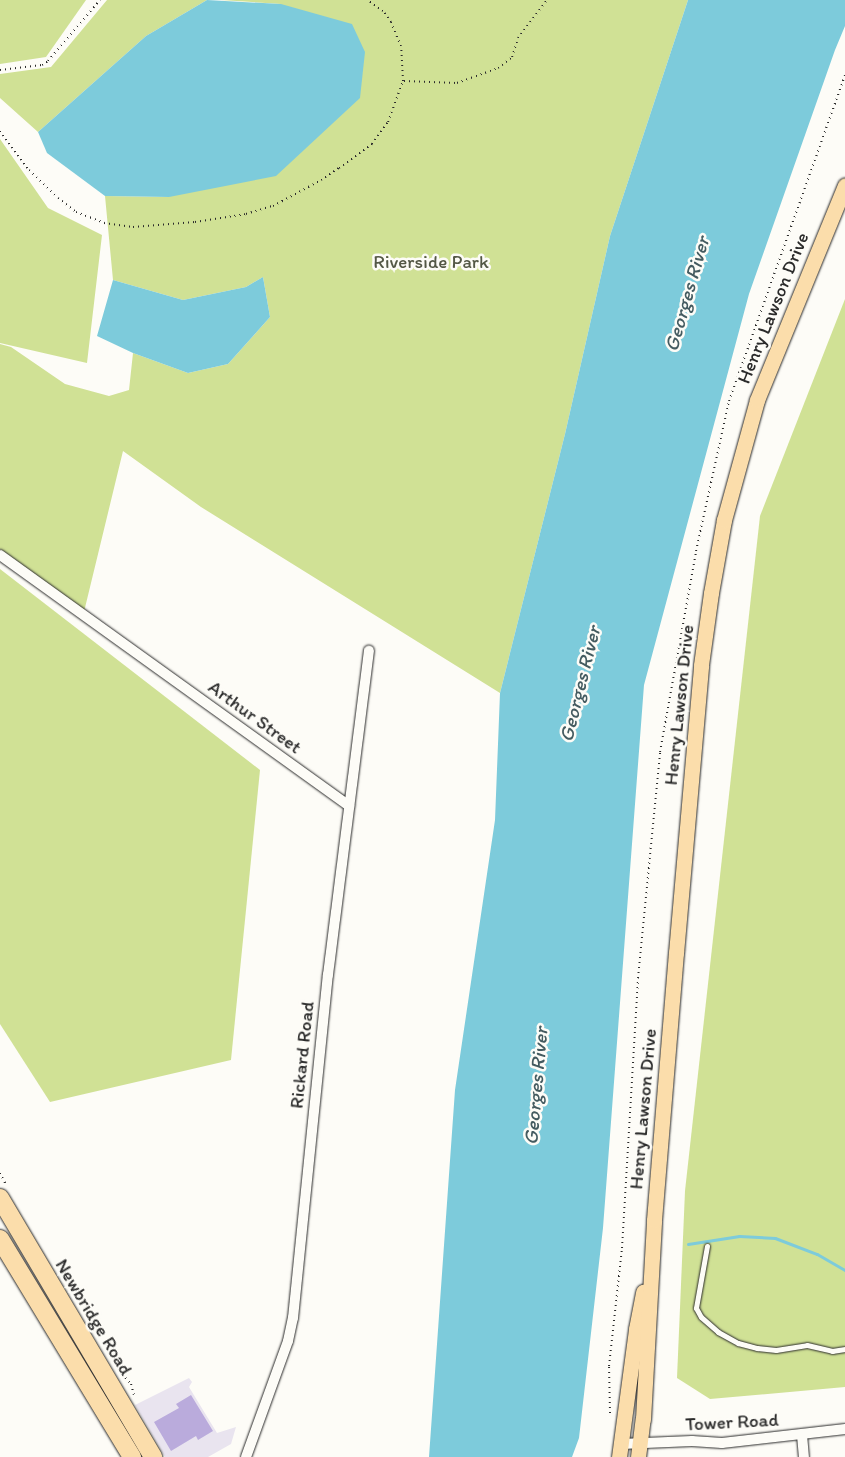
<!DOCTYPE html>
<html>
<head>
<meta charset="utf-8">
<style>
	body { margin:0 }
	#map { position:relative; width:845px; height:1457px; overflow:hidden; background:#fdfcf7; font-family:Itim,sans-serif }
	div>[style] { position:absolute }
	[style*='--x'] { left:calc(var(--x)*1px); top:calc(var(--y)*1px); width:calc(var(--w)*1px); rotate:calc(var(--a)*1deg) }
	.built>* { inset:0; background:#e9e4ef }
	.green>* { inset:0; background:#d0e195 }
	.water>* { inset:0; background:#7dcbdb }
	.stream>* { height:3px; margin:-1.5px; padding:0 1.5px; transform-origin:1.5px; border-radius:1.5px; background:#7dcbdb }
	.building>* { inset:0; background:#baabdc }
	.path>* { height:2px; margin-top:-1px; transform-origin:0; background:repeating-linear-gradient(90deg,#2b2b2b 0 1px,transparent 0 5px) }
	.roads { filter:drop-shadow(0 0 1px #2b2b2b) drop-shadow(0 0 1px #2b2b2b) }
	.lane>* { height:5px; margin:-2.5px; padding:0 2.5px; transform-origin:2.5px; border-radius:2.5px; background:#fdfcf7 }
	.street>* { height:10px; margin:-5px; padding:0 5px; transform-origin:5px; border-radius:5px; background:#fdfcf7 }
	.primary>* { height:15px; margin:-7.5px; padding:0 7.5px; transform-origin:7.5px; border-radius:7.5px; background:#fbddab }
	.highway>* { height:18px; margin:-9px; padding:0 9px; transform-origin:9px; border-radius:9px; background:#fbddab }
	span { translate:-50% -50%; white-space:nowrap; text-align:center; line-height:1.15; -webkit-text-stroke:5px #fdfcf7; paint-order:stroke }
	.park-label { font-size:19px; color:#545846 }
	.street-label { font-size:19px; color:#2b2b2b }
	.water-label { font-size:20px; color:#445b60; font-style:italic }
</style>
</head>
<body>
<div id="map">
	<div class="built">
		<div style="clip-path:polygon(189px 1378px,192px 1382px,189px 1387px,217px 1433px,236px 1427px,231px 1444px,208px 1457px,165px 1457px,135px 1405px)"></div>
	</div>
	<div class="green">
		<div style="clip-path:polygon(0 0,86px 0,46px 57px,0 64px)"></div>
		<div style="clip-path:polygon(107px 0,207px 0,146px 36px,38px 132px,0 98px,0 74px,51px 67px)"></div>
		<div style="clip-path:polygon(221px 0,688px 0,610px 236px,565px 434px,500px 693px,201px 507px,123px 451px,83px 616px,0 555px,0 344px,11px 347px,65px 384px,109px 396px,129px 390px,133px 353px,188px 373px,228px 364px,270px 317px,263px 277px,246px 287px,183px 300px,113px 280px,105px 196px,169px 197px,281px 4px)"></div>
		<div style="clip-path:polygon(0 139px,48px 208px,102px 235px,87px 363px,0 343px)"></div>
		<div style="clip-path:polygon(845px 299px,845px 1387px,710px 1399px,677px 1378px,685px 1191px,760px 516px)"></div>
		<div style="clip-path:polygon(0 569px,260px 770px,231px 1060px,50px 1102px,0 1024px)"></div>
	</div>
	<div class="water">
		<div style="clip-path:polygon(207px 0,281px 4px,352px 24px,365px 52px,360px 98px,276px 176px,169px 197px,105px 196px,47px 153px,38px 132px,146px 36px)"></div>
		<div style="clip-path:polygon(688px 0,845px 0,845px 26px,835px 50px,749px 294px,644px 685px,603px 1228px,579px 1438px,572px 1457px,429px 1457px,455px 1090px,495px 820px,500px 693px,565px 434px,610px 236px)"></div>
		<div style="clip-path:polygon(263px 277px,270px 317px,228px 364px,188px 373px,133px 353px,97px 336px,113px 280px,183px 300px,246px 287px)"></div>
	</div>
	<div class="stream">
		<div style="--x:688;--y:1244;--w:52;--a:-8.9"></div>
		<div style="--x:739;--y:1236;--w:36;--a:3"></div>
		<div style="--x:775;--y:1238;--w:45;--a:20.9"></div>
		<div style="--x:817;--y:1254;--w:32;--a:30"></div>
	</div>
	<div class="building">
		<div style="clip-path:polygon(191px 1395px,213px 1431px,198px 1440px,196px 1436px,171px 1451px,154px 1422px,179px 1408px,176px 1404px)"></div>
	</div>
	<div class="path">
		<div style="--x:0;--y:70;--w:42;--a:-6.8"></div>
		<div style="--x:42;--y:65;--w:7;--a:-34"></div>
		<div style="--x:48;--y:61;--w:80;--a:-49.6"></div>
		<div style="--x:404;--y:81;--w:53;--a:2.2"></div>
		<div style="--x:457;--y:83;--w:44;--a:-20.1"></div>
		<div style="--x:498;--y:68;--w:18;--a:-38"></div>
		<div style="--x:512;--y:57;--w:20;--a:-72"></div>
		<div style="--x:518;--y:38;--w:48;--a:-52.7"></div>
		<div style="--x:0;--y:131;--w:49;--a:53.4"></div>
		<div style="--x:29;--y:170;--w:40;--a:44"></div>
		<div style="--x:58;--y:198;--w:23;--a:38"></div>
		<div style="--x:76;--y:212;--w:30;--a:21"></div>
		<div style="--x:104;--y:223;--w:29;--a:8"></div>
		<div style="--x:133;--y:227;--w:62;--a:-4.6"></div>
		<div style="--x:195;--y:222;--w:52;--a:-8.9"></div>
		<div style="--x:246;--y:214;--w:28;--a:-17"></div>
		<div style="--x:273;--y:206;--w:55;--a:-28.4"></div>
		<div style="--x:321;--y:180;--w:22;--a:-34"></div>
		<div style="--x:339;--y:168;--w:41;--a:-36"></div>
		<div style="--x:372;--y:144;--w:27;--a:-54"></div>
		<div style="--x:388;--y:122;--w:44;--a:-69.9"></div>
		<div style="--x:403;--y:81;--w:35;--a:-93"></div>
		<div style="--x:401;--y:46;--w:26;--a:-113"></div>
		<div style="--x:391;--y:22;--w:14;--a:-126"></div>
		<div style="--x:383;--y:11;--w:19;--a:-144"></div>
		<div style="--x:0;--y:1173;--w:13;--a:63"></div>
		<div style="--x:122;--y:1374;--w:13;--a:48"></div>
		<div style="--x:131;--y:1384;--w:11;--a:75"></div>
		<div style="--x:610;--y:1413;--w:47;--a:-91.2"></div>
		<div style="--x:609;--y:1366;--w:119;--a:-83.7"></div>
		<div style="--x:622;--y:1248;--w:270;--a:-86.6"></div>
		<div style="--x:638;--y:978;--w:227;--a:-84.4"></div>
		<div style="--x:660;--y:752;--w:204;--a:-79.8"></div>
		<div style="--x:696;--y:551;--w:154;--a:-77.6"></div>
		<div style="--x:729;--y:401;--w:346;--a:-70.4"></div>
	</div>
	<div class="roads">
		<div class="lane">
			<div style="--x:707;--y:1246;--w:63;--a:100.1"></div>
			<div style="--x:696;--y:1308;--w:10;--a:61"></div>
			<div style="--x:701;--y:1317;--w:23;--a:41"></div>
			<div style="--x:718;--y:1332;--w:23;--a:29"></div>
			<div style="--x:738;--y:1343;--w:20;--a:15"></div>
			<div style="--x:757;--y:1348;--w:19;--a:6"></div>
			<div style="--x:776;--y:1350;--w:31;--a:-9"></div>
			<div style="--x:807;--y:1345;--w:26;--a:13"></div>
			<div style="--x:832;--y:1351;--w:13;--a:-9"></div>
		</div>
		<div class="street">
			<div style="--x:0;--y:555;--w:430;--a:35.7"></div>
			<div style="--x:802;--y:1435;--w:22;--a:85"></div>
			<div style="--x:621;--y:1444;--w:71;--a:-2.4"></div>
			<div style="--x:692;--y:1441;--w:30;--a:4"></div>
			<div style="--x:722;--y:1443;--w:124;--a:-6.5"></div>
			<div style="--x:246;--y:1457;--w:123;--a:-70.1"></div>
			<div style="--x:288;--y:1341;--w:24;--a:-78"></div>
			<div style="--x:293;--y:1318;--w:345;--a:-84.2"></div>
			<div style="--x:328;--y:975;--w:327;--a:-82.8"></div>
		</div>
		<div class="primary">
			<div style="--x:619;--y:1457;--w:129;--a:-82.4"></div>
			<div style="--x:636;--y:1329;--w:38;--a:-79"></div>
			<div style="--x:638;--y:1457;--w:38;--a:-83"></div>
			<div style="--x:643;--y:1419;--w:199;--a:-86.8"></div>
			<div style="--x:654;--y:1220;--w:268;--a:-85.3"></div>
			<div style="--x:676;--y:953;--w:289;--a:-85"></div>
			<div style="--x:701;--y:665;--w:73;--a:-82.1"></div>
			<div style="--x:711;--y:593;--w:74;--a:-79.9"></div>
			<div style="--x:724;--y:520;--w:124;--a:-74.6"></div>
			<div style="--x:757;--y:400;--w:232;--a:-67.7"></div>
		</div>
		<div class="highway">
			<div style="--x:0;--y:1198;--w:301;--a:59.4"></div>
			<div style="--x:0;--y:1239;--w:255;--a:58.8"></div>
		</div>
	</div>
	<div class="park-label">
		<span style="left:431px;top:262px">Riverside Park</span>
	</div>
	<div class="street-label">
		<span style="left:773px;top:308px;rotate:-68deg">Henry Lawson Drive</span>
		<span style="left:679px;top:705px;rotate:-84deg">Henry Lawson Drive</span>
		<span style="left:255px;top:717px;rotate:36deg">Arthur Street</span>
		<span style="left:302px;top:1055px;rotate:-84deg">Rickard Road</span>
		<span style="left:643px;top:1109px;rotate:-85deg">Henry Lawson Drive</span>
		<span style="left:94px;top:1317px;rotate:59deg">Newbridge Road</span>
		<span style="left:732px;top:1422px;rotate:-3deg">Tower Road</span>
	</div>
	<div class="water-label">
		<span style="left:687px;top:294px;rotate:-74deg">Georges River</span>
		<span style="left:580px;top:684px;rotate:-76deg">Georges River</span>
		<span style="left:536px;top:1086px;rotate:-85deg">Georges River</span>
	</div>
</div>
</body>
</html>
